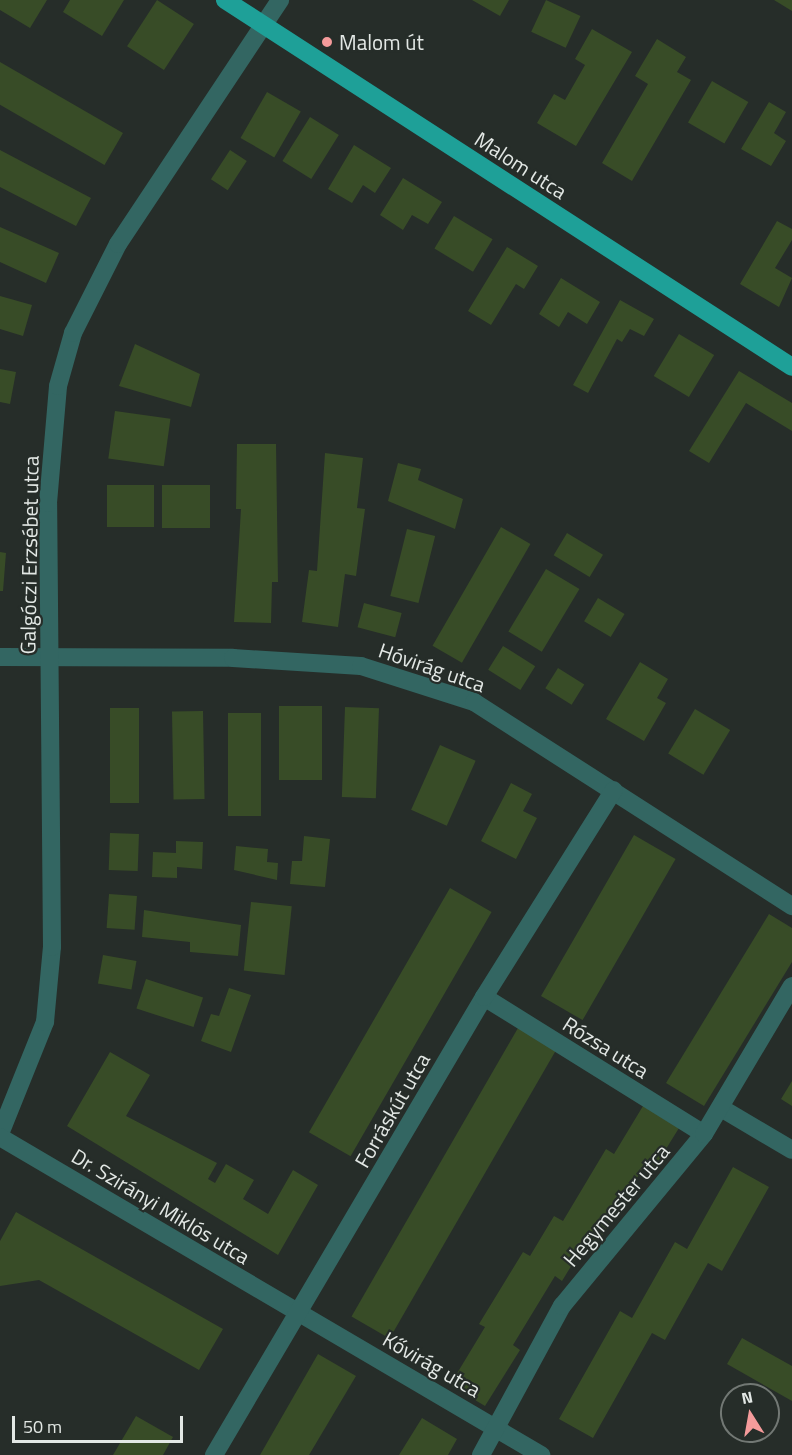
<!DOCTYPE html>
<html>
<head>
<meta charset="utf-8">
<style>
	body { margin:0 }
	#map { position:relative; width:792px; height:1455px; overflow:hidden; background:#262d29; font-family:"Titillium Web",sans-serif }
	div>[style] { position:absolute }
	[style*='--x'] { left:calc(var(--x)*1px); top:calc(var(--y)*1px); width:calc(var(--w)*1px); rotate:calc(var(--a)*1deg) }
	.building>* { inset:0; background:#384c27; transform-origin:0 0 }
	.minor>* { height:18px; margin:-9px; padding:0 9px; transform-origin:9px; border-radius:9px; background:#336662 }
	.major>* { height:18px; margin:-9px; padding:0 9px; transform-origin:9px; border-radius:9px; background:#1ea098 }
	.dots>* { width:16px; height:16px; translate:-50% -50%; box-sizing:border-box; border:3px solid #262d29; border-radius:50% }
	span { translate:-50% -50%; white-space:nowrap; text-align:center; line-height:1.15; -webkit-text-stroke:4.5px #262d29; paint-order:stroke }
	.poi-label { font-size:21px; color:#e3e8e5 }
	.left { translate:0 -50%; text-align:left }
	.street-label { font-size:21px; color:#e3e8e5 }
	.north { position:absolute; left:720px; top:1383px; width:60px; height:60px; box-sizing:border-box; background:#262d29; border:2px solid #727874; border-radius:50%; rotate:349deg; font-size:16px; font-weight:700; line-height:24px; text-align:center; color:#e3e8e5 }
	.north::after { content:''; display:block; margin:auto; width:21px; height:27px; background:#f59b9b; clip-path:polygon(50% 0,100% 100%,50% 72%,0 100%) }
	.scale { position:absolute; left:12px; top:1416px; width:171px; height:27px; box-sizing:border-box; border:3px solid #e3e8e5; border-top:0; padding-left:8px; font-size:18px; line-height:21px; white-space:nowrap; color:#e3e8e5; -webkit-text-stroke:4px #262d29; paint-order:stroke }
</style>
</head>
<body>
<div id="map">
	<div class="building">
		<div style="clip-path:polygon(0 0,47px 0,30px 28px,0 10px)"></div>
		<div style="clip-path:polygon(70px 0,124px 0,102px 36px,63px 12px)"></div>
		<div style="left:157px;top:0;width:44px;height:55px;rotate:33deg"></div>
		<div style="clip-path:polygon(472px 0,509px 0,500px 16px)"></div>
		<div style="left:546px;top:0;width:38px;height:35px;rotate:25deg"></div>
		<div style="clip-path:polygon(774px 0,792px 0,792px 11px)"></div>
		<div style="clip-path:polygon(592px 29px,632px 52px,576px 146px,537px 123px,554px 94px,565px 100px,585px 65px,575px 59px)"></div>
		<div style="clip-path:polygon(657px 39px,686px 57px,677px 72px,691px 80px,632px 181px,602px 163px,648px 84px,635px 76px)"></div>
		<div style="left:0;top:62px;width:142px;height:37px;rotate:30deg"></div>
		<div style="left:712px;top:81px;width:42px;height:48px;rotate:30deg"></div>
		<div style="left:267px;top:92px;width:39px;height:53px;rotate:30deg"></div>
		<div style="clip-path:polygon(769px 102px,786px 112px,774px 133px,786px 141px,771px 166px,741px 149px)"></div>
		<div style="left:310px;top:117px;width:34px;height:52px;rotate:32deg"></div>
		<div style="clip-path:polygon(354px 145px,391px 168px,375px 193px,363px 185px,352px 203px,328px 189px)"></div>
		<div style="clip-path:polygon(0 150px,91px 198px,76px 226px,0 187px)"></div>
		<div style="left:230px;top:150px;width:20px;height:35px;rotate:33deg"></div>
		<div style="clip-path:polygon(403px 178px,442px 202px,428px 224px,412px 215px,403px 230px,380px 215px)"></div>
		<div style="left:454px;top:216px;width:45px;height:38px;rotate:31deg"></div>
		<div style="clip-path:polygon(777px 221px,792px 229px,792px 240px,775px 268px,792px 278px,779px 307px,740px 284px)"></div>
		<div style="clip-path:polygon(0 227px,59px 253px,46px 283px,0 262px)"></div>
		<div style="clip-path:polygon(507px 247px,538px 266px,524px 289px,516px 284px,491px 325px,468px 311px)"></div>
		<div style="clip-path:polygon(561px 278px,600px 302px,587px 324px,568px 312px,559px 327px,539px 314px)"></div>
		<div style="clip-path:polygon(0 296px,32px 305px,23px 336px,0 329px)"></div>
		<div style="clip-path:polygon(620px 300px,654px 319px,644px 336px,630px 329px,622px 342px,617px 339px,588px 393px,573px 385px)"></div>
		<div style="left:679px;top:334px;width:41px;height:49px;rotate:31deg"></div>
		<div style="clip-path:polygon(135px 344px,200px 374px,191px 407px,119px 386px)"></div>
		<div style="clip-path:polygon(0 369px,16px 372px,10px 404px,0 402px)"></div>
		<div style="clip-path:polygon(739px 371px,792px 403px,792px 431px,746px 403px,709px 463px,689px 451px)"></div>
		<div style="left:115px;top:411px;width:56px;height:48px;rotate:8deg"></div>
		<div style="clip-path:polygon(237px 444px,276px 444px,278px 582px,272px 582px,271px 623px,234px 622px,241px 509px,236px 509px)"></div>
		<div style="clip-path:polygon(325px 453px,363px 458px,357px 508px,365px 509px,356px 576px,345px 574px,338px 627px,302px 622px,309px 570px,317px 571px)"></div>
		<div style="clip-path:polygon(398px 463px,421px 469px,418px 480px,463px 499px,455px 529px,388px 501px)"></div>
		<div style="left:107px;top:485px;width:47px;height:42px"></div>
		<div style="left:162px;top:485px;width:48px;height:43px"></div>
		<div style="left:501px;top:527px;width:34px;height:137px;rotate:30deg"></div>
		<div style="left:407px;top:529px;width:29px;height:69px;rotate:14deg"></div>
		<div style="left:567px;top:533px;width:42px;height:26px;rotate:31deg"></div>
		<div style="clip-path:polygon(0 552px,6px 553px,3px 591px,0 591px)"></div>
		<div style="left:546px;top:569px;width:39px;height:73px;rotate:31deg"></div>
		<div style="left:598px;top:598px;width:31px;height:27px;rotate:31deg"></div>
		<div style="left:364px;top:603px;width:39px;height:25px;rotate:15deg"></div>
		<div style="left:503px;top:646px;width:38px;height:28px;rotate:32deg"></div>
		<div style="clip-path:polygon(640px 662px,668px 679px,657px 698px,666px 703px,644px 741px,606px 719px)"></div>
		<div style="left:558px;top:668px;width:31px;height:24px;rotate:32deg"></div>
		<div style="left:279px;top:706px;width:43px;height:74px"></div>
		<div style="left:345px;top:707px;width:34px;height:90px;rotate:2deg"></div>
		<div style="left:110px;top:708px;width:29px;height:95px"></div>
		<div style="left:695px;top:709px;width:41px;height:52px;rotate:31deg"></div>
		<div style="left:203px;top:711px;width:88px;height:31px;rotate:89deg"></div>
		<div style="left:228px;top:713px;width:33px;height:103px"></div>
		<div style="left:440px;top:745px;width:39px;height:71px;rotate:24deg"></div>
		<div style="clip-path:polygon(511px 783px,532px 794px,523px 811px,537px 818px,516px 859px,481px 841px)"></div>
		<div style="left:110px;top:833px;width:29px;height:37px;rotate:2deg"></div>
		<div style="left:634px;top:835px;width:48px;height:186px;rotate:30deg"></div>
		<div style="clip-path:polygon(304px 836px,330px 839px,325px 887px,290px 884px,292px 861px,302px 861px)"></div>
		<div style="clip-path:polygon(176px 841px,203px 842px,202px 869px,177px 867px,177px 878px,152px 877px,153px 852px,176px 853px)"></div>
		<div style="clip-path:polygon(236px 846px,268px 849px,267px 862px,278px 863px,277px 880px,234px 870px)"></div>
		<div style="left:450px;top:888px;width:48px;height:282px;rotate:30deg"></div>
		<div style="left:109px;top:894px;width:28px;height:34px;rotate:4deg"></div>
		<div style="left:251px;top:902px;width:41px;height:69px;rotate:6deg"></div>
		<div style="clip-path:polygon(144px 910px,241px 925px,238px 956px,190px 952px,190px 942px,142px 937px)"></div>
		<div style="clip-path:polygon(769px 914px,792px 928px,792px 962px,704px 1106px,666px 1083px)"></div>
		<div style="left:103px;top:955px;width:34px;height:29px;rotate:10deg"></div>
		<div style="left:146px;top:979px;width:60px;height:31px;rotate:18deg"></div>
		<div style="clip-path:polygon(229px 988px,251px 995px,231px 1052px,201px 1041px,211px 1014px,219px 1016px)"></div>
		<div style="left:518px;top:1028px;width:44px;height:333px;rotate:30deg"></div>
		<div style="clip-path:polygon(110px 1052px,150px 1075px,126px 1116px,217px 1163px,208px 1179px,215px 1183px,226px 1164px,254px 1180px,243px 1199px,268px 1214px,293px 1170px,318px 1185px,278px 1255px,67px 1126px)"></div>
		<div style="clip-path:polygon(792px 1081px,792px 1106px,781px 1099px)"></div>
		<div style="clip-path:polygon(643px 1106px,679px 1128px,651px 1173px,643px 1168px,593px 1251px,584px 1245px,562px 1281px,555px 1276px,513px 1345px,520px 1350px,485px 1406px,450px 1385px,485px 1327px,479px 1324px,523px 1252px,530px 1256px,554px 1216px,563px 1221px,606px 1149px,614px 1154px)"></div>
		<div style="clip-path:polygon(733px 1167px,769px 1187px,722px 1271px,708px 1263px,665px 1340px,652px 1333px,593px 1438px,559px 1419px,620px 1311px,632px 1318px,675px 1242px,687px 1249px)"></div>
		<div style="clip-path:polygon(16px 1212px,223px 1329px,199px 1370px,39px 1280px,0 1286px,0 1241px)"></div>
		<div style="clip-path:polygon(742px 1338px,792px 1366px,792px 1401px,727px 1364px)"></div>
		<div style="clip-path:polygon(318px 1354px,356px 1376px,309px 1455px,260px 1455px)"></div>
		<div style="clip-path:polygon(136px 1416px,173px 1437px,163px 1455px,113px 1455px)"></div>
		<div style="clip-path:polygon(422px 1418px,457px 1439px,448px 1455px,399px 1455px)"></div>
	</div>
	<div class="minor">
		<div style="--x:0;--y:657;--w:233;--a:0.2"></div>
		<div style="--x:233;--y:658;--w:128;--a:3.6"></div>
		<div style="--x:361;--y:666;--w:119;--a:17.7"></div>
		<div style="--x:474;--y:702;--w:378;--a:32.7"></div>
		<div style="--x:484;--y:997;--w:259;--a:31.9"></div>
		<div style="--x:721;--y:1108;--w:82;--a:30.6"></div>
		<div style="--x:0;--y:1134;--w:121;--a:-68.1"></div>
		<div style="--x:45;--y:1022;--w:75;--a:-84.7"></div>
		<div style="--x:52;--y:947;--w:444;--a:-90.5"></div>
		<div style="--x:48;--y:503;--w:117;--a:-85.1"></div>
		<div style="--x:58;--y:386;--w:55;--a:-74.2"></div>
		<div style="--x:73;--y:333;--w:100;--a:-63.2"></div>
		<div style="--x:118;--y:244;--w:293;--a:-56.4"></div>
		<div style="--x:0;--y:1137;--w:628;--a:30.45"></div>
		<div style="--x:214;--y:1455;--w:532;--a:-59.48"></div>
		<div style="--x:484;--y:997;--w:244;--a:-57.9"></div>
		<div style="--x:481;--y:1455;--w:170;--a:-61.5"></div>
		<div style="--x:562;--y:1306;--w:223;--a:-50.5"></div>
		<div style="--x:704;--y:1134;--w:172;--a:-59.3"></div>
	</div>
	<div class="major">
		<div style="--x:225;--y:0;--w:675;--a:32.91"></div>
	</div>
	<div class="dots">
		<div style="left:327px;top:42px;background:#f59b9b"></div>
	</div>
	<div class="poi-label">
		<span class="left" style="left:339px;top:42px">Malom út</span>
	</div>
	<div class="street-label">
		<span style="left:521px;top:165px;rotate:33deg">Malom utca</span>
		<span style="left:29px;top:555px;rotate:-89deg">Galgóczi Erzsébet utca</span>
		<span style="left:432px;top:667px;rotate:19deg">Hóvirág utca</span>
		<span style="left:606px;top:1047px;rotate:32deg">Rózsa utca</span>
		<span style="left:392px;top:1110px;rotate:-60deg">Forráskút utca</span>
		<span style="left:616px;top:1205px;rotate:-50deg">Hegymester utca</span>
		<span style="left:161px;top:1206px;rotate:31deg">Dr. Szirányi Miklós utca</span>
		<span style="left:432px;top:1364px;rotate:30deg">Kővirág utca</span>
	</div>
	<div class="north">N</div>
	<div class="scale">50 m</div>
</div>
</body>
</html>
